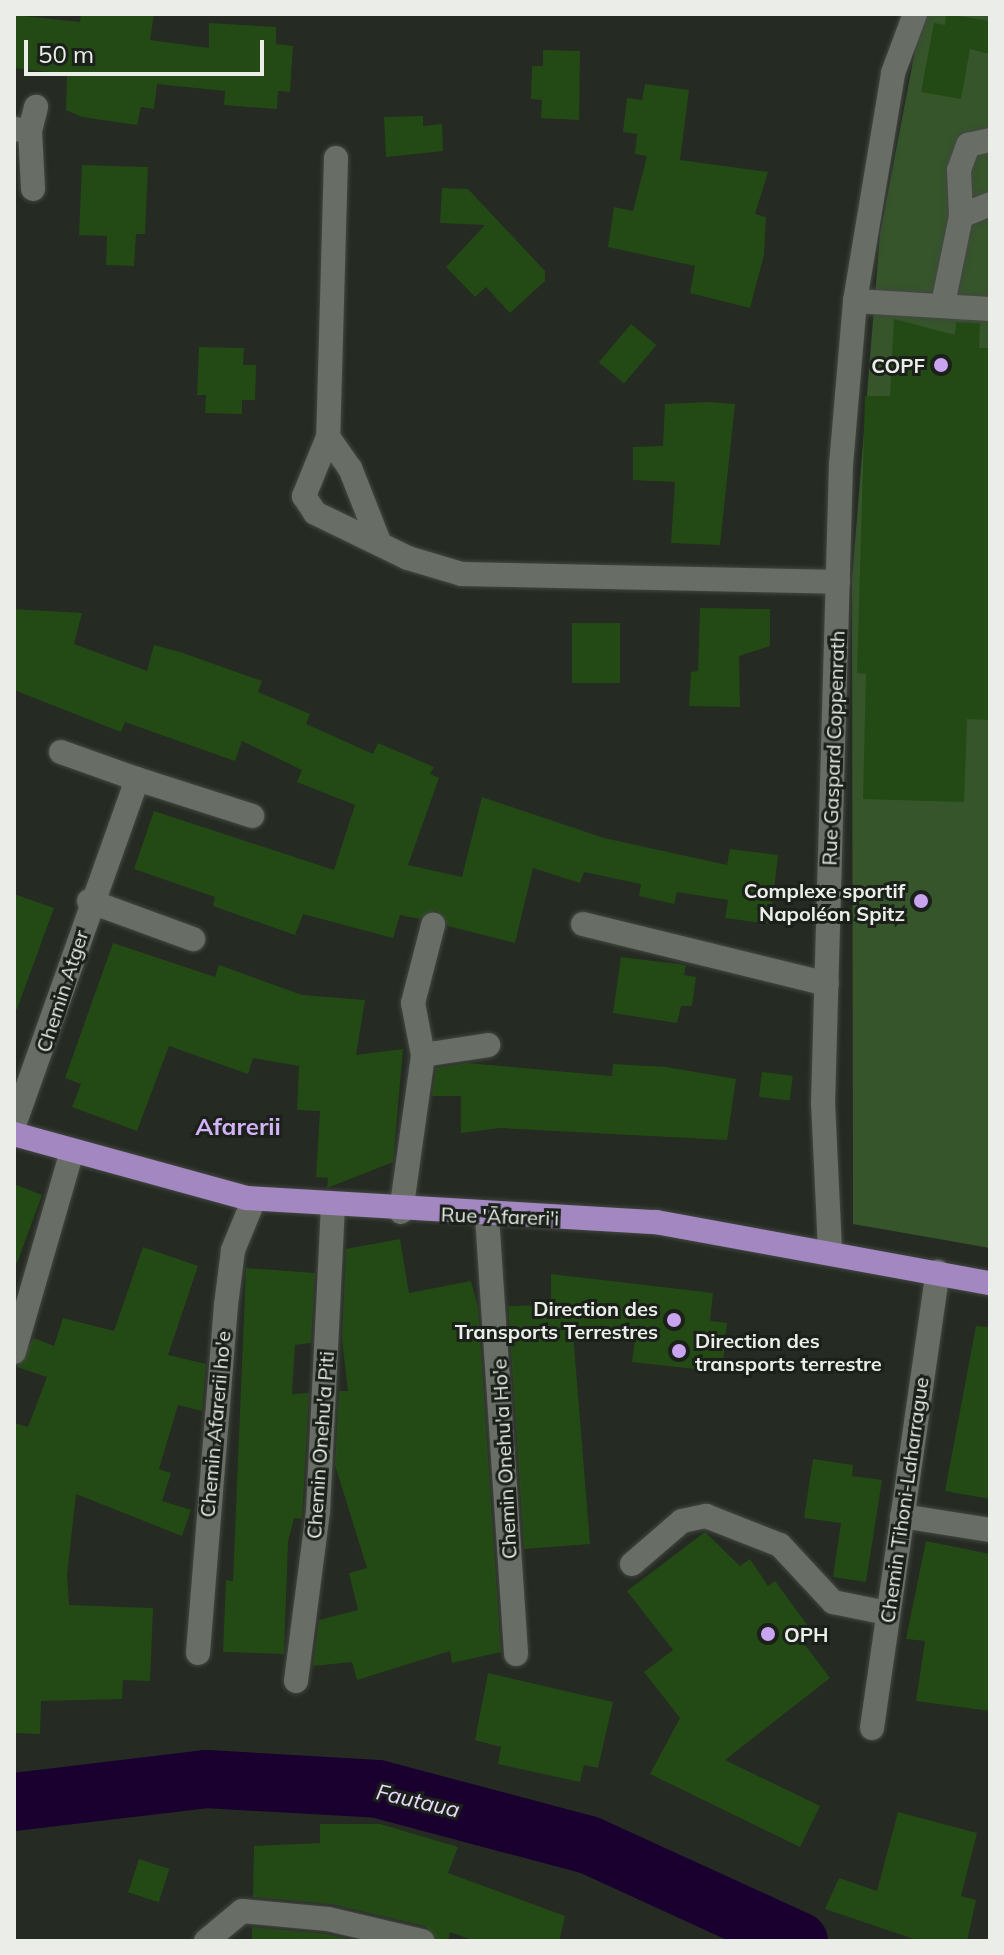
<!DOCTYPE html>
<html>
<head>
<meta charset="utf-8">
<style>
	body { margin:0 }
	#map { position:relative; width:1004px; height:1955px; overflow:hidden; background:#252a23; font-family:Mulish,sans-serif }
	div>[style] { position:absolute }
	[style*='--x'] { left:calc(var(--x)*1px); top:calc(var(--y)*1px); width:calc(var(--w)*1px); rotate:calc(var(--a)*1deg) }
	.green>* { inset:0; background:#36552b }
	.river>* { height:58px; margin:-29px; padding:0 29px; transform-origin:29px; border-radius:29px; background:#19002e }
	.building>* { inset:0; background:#234a14; transform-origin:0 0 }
	.roads { filter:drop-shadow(0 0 2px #434741) drop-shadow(0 0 2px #434741) }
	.minor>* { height:24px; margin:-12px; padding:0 12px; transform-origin:12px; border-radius:12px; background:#686e66 }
	.major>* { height:24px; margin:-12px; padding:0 12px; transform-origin:12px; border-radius:12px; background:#a387c1 }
	.dots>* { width:22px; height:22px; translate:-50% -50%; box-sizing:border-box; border:4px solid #1b201a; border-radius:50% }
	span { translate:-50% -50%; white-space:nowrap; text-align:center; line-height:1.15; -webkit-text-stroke:6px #1b201a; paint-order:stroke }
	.poi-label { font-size:20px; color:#eaede8; font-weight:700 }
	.right { translate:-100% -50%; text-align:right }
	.left { translate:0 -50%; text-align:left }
	.street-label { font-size:20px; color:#eaede8 }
	.water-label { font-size:22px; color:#e9d9fb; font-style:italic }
	.quarter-label { font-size:24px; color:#d3b3f7; font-weight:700 }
	.frame { position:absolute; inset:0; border:16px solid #eaede8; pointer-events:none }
	.scale { position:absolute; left:24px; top:40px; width:240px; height:36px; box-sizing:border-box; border:4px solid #eaede8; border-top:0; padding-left:10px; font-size:24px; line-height:28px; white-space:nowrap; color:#eaede8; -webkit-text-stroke:6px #1b201a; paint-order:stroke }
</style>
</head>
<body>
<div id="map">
	<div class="green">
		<div style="clip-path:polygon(922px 14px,990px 14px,990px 1248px,853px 1224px,852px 579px,880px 234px)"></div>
	</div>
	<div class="river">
		<div style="--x:14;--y:1802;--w:193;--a:-6.8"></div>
		<div style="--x:206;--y:1779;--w:172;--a:3.3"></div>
		<div style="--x:378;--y:1789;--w:218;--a:14.9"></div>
		<div style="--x:589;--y:1845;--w:231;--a:24.6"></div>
	</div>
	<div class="building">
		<div style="clip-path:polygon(81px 14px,154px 14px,150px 40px,209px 48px,209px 23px,276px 27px,276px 44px,293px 46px,290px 92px,278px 91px,277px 109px,224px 105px,225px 91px,157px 84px,154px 109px,141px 107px,137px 125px,82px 117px,66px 110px,67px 74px,14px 68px,14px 15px,80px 22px)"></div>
		<div style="clip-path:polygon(946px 14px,990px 21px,990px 54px,970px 49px,961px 99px,921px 92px,934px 23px,945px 25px)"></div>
		<div style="clip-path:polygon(543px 50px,580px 51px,579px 120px,541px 118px,542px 100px,531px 99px,532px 66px,543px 66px)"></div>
		<div style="clip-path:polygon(645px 84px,689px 90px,680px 160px,768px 172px,755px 214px,766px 217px,764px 255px,750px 308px,690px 293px,695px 266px,608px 247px,614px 207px,633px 211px,647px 156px,635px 154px,637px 134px,623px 132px,627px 98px,642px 100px)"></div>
		<div style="clip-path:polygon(423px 116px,423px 126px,442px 124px,443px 151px,386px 157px,384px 117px)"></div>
		<div style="clip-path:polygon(82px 165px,148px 167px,145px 234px,136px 234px,134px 266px,106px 265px,107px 236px,79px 235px)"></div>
		<div style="clip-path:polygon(442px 188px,468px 189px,545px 271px,545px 281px,510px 313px,486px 287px,475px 297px,446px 267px,485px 225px,440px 223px)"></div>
		<div style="clip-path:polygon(894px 319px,955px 335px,956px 322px,980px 323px,979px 348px,990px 348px,990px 720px,967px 719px,964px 802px,863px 799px,866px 674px,857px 673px,865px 396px,890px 396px)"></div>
		<div style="left:631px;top:324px;width:33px;height:50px;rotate:40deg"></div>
		<div style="clip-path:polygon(199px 347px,244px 348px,243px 365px,256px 365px,255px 400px,242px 400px,242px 414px,205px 413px,206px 395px,197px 395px)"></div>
		<div style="clip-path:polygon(708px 402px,735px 404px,720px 545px,671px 543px,675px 482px,633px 480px,633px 447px,663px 446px,665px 404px)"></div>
		<div style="clip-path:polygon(700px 608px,770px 609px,770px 646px,739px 656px,740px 707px,689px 706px,691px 672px,698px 671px)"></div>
		<div style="clip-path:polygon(14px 609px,82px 613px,74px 644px,147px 671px,154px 645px,180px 652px,262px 681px,258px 692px,310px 714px,306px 724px,373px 754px,378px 743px,434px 767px,430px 774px,439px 778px,408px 865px,462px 877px,482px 797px,604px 838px,727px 865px,730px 849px,778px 855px,770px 924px,725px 918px,728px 900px,677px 892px,674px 904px,639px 896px,641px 884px,584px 872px,580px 883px,533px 868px,515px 943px,448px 926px,436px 910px,419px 919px,400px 915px,393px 938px,303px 914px,295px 935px,213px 906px,215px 897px,134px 869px,154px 811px,334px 870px,355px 805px,297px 782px,302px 770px,242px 741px,235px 761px,125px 722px,121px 732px,14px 690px)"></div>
		<div style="left:572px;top:623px;width:48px;height:60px"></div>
		<div style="clip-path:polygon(14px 894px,54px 908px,17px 1009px,14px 1009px)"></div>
		<div style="clip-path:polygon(113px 943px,215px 977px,219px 965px,302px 995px,365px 1000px,356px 1055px,403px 1049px,393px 1162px,327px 1188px,328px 1178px,316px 1177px,320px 1111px,297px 1110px,299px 1066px,253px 1058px,248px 1074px,169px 1046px,137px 1131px,72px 1107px,81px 1084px,65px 1078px)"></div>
		<div style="clip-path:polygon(621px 957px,686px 965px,684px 975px,696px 977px,692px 1006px,681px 1006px,677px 1023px,613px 1013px)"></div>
		<div style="clip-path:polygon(467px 1063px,612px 1076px,613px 1064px,666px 1067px,736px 1079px,727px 1140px,500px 1128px,461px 1133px,461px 1096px,432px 1096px,436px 1068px)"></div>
		<div style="left:762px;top:1072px;width:31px;height:25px;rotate:7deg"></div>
		<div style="clip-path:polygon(14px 1184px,42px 1195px,17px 1263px,14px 1262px)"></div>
		<div style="clip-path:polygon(400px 1239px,409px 1293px,471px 1281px,478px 1307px,501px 1652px,452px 1663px,450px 1651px,357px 1680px,352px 1662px,313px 1666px,319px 1620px,358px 1610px,349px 1573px,367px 1568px,335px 1465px,339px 1391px,348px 1391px,342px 1340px,346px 1249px)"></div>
		<div style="clip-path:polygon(143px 1247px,198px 1266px,168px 1355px,206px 1364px,202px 1411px,178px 1405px,159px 1469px,171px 1473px,162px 1501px,191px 1510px,182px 1536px,76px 1494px,67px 1575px,69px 1605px,153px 1608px,150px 1681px,123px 1680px,122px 1699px,41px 1701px,40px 1734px,14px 1733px,14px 1423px,28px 1427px,47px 1377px,17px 1367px,34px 1338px,54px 1346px,63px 1318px,114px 1331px)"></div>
		<div style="clip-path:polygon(246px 1268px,315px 1273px,311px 1343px,295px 1345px,292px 1394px,309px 1393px,302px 1519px,294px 1518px,288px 1542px,284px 1654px,223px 1652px,226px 1580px,233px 1581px)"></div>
		<div style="clip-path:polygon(551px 1274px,713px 1293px,710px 1321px,727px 1323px,722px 1372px,632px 1362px,636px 1332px,573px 1333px,590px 1544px,524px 1549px,508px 1306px,551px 1305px)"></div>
		<div style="clip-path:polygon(976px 1326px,990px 1327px,990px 1499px,945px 1491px)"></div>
		<div style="clip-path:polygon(813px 1459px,853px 1465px,852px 1476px,882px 1480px,866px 1582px,833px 1577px,841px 1523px,804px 1518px)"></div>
		<div style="clip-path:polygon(705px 1532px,740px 1566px,750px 1559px,768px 1586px,775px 1581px,808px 1626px,802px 1641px,830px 1678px,725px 1760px,820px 1806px,800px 1847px,650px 1774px,680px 1718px,644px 1672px,673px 1650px,627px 1591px)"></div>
		<div style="clip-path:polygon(926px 1541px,990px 1554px,990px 1711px,916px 1701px,925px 1641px,906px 1639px)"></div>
		<div style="clip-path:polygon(488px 1673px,613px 1702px,598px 1768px,584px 1765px,580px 1782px,498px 1764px,501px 1747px,475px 1740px)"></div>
		<div style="clip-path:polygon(898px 1812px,977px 1833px,961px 1896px,976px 1900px,967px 1941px,920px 1941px,825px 1909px,839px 1878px,877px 1891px)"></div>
		<div style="clip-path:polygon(320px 1824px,380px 1824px,458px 1847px,448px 1873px,565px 1916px,559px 1941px,475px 1941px,450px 1932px,448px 1941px,437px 1941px,425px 1926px,331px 1904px,253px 1897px,254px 1846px,320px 1843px)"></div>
		<div style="left:139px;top:1859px;width:32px;height:35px;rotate:18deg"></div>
		<div style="clip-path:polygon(252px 1927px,326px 1934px,356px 1941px,252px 1941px)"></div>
	</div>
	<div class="roads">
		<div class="minor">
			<div style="--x:14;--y:129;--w:16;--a:7"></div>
			<div style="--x:30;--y:131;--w:58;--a:87"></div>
			<div style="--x:30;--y:131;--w:25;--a:-76"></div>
			<div style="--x:336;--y:158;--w:279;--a:91.6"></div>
			<div style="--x:328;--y:437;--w:64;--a:112.1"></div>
			<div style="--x:304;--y:496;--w:20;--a:57"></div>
			<div style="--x:315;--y:513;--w:103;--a:25.8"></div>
			<div style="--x:408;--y:558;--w:56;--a:16.5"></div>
			<div style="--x:462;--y:574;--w:376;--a:1.2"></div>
			<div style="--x:961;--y:216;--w:31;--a:-22"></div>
			<div style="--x:855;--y:301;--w:135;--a:3.4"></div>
			<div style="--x:943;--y:304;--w:90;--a:-78.4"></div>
			<div style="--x:961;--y:216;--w:46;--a:-92.5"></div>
			<div style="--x:959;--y:170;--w:27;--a:-70"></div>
			<div style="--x:968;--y:145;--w:23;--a:-13"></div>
			<div style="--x:328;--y:437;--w:38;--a:55"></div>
			<div style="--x:350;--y:468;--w:82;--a:68.5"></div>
			<div style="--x:61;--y:752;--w:81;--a:19.6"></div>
			<div style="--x:89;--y:901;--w:111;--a:20.1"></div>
			<div style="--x:583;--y:924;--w:251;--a:13.8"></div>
			<div style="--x:423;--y:1055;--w:66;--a:-8.7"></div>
			<div style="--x:14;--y:1125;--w:367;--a:-70.4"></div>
			<div style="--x:137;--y:779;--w:121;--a:17.8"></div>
			<div style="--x:401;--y:1212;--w:159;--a:-82"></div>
			<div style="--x:423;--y:1055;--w:53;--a:-100.9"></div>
			<div style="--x:413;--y:1003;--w:81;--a:-75.6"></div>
			<div style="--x:487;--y:1216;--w:439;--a:86.2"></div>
			<div style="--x:830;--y:1250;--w:146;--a:-92.7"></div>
			<div style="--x:823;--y:1104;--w:639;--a:-88.39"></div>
			<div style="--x:841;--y:465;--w:165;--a:-85.1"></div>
			<div style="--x:855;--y:301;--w:231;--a:-80.5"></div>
			<div style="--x:893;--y:73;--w:63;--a:-69.6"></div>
			<div style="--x:14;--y:1352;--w:205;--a:-73.9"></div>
			<div style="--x:902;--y:1516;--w:89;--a:9"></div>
			<div style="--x:632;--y:1564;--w:66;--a:-40.7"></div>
			<div style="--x:682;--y:1521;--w:25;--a:-12"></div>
			<div style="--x:706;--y:1516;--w:79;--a:21.4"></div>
			<div style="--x:780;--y:1545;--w:78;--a:47.1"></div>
			<div style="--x:833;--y:1602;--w:55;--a:11.5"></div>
			<div style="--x:198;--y:1653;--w:349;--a:-85.4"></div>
			<div style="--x:226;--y:1305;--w:55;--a:-82.7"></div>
			<div style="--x:233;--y:1250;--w:55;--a:-67.6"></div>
			<div style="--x:296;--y:1681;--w:170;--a:-82.6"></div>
			<div style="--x:318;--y:1512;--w:304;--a:-87.2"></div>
			<div style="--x:872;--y:1728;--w:461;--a:-81.8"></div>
			<div style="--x:206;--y:1941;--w:47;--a:-39.8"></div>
			<div style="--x:242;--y:1911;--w:86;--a:5.3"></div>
			<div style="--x:328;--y:1919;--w:97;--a:13.2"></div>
		</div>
		<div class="major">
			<div style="--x:14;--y:1134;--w:241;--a:15.4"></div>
			<div style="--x:246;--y:1198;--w:411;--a:3.4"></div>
			<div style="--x:656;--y:1222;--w:340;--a:10.4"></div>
		</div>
	</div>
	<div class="dots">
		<div style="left:941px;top:365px;background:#c8a5ee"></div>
		<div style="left:921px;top:901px;background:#c8a5ee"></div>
		<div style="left:674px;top:1320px;background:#c8a5ee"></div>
		<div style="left:679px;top:1351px;background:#c8a5ee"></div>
		<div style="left:768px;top:1634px;background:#c8a5ee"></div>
	</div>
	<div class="poi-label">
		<span class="right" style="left:925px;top:365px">COPF</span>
		<span class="right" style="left:905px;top:902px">Complexe sportif<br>Napoléon Spitz</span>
		<span class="right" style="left:658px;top:1320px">Direction des<br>Transports Terrestres</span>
		<span class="left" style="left:695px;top:1352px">Direction des<br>transports terrestre</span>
		<span class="left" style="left:784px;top:1634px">OPH</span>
	</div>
	<div class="street-label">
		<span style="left:833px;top:748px;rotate:-88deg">Rue Gaspard Coppenrath</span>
		<span style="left:62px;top:991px;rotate:-72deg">Chemin Atger</span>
		<span style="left:500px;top:1216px;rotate:2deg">Rue 'Āfareri'i</span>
		<span style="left:215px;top:1424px;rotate:-85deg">Chemin Afarerii ho'e</span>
		<span style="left:320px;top:1445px;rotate:-86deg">Chemin Onehu'a Piti</span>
		<span style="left:504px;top:1459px;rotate:-93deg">Chemin Onehu'a Ho'e</span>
		<span style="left:904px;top:1500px;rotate:-82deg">Chemin Tihoni-Laharrague</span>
	</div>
	<div class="water-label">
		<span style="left:418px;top:1801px;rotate:13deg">Fautaua</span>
	</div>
	<div class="quarter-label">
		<span style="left:238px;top:1127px">Afarerii</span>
	</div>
	<div class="frame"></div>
	<div class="scale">50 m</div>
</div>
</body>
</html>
